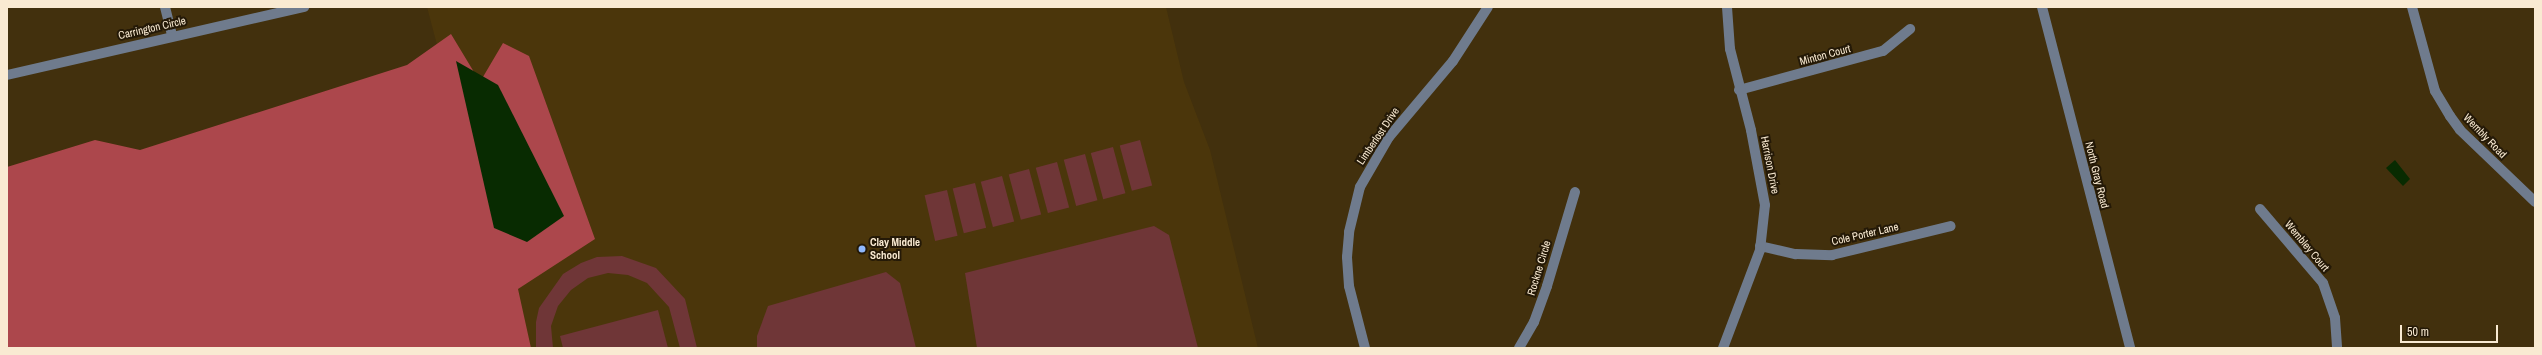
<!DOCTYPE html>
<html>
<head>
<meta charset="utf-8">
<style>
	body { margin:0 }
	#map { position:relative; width:2542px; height:355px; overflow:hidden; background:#42300d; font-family:"Archivo Narrow",sans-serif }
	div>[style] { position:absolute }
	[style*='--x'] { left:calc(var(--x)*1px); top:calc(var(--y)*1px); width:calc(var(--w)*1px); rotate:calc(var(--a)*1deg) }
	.built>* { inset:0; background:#4b360b }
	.green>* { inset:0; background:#6f3637; transform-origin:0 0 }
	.forest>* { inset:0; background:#ac474c }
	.water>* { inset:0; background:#082b01 }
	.minor>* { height:10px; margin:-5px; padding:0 5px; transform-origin:5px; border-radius:5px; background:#6f7b8d }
	.dots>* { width:11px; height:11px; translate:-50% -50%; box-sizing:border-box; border:2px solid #241907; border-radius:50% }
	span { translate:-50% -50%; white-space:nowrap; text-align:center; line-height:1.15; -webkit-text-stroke:4px #241907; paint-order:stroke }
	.street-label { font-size:11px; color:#f9ead2 }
	.poi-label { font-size:11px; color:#f9ead2; font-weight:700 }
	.left { translate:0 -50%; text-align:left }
	.frame { position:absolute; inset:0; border:8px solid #f9ead2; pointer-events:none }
	.scale { position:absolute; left:2400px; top:325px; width:98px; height:18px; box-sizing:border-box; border:2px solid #f9ead2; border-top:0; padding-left:5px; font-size:12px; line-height:14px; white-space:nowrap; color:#f9ead2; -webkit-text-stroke:3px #241907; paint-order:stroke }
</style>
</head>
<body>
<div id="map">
	<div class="built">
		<div style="clip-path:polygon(427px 7px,1166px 7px,1184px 82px,1210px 150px,1258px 348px,517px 348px)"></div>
	</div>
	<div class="green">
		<div style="left:1140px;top:140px;width:47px;height:21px;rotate:75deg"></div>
		<div style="left:1113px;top:147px;width:48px;height:23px;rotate:75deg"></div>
		<div style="left:1085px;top:154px;width:48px;height:22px;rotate:75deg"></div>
		<div style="left:1057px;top:162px;width:47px;height:22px;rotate:75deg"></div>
		<div style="left:1029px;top:169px;width:47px;height:21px;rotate:75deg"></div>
		<div style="left:1002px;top:176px;width:47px;height:22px;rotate:75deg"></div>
		<div style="left:975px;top:183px;width:46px;height:23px;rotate:76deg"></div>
		<div style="left:947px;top:190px;width:47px;height:23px;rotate:77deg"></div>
		<div style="clip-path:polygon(1154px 226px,1169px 235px,1198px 348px,977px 348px,965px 273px)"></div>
		<div style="clip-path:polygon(622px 256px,656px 268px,685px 299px,697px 348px,680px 348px,669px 307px,647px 283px,628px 275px,608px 273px,588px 278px,571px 290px,558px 306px,551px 326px,553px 348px,536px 348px,536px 322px,539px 308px,563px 274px,581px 263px,597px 257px)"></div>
		<div style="clip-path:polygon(886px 272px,900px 283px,916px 348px,757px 348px,757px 336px,768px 306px)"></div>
		<div style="clip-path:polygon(658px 310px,668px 348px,563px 348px,560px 336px)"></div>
	</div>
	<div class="forest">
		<div style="clip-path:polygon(451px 34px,480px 82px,503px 43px,529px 56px,595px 239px,518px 289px,531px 348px,7px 348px,7px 167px,95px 140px,140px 150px,407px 65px)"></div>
	</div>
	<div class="water">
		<div style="clip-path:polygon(456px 61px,498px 85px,564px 216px,527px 242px,494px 228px)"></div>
		<div style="clip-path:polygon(2395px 160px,2410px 179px,2403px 186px,2386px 168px)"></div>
	</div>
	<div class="minor">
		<div style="--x:165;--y:7;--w:29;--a:76"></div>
		<div style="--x:2042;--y:7;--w:352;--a:75.5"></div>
		<div style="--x:2412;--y:7;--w:87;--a:74.7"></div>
		<div style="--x:2435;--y:91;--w:29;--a:59"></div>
		<div style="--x:2450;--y:116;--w:17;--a:54"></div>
		<div style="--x:2460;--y:130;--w:104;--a:43.8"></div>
		<div style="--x:7;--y:75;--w:305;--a:-12.9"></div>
		<div style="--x:1739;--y:90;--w:149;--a:-15.2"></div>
		<div style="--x:1883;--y:51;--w:35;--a:-39"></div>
		<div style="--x:2260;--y:209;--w:97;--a:49.6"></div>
		<div style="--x:2323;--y:283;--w:37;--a:71"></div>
		<div style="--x:2335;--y:318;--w:30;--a:86"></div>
		<div style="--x:1760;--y:246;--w:37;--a:13"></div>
		<div style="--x:1796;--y:254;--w:36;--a:2"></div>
		<div style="--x:1832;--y:255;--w:122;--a:-13.7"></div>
		<div style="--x:1365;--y:348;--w:64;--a:-104.5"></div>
		<div style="--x:1349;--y:286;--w:29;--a:-94"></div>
		<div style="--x:1347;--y:257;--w:25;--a:-85"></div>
		<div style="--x:1349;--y:232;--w:46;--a:-76.3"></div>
		<div style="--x:1360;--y:187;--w:58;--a:-59.9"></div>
		<div style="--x:1389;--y:137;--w:99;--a:-49.9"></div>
		<div style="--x:1453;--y:61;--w:64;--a:-57.1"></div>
		<div style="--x:1519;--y:348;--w:30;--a:-60"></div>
		<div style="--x:1534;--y:322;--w:38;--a:-70"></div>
		<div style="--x:1547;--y:286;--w:98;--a:-73.4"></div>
		<div style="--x:1723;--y:348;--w:105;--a:-69.3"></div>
		<div style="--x:1760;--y:250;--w:45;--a:-83.7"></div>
		<div style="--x:1765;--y:205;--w:76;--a:-100.6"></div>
		<div style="--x:1751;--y:130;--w:84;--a:-104.5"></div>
		<div style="--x:1730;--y:49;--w:42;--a:-94.1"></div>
	</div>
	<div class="dots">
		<div style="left:862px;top:249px;background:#8fb8fd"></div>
	</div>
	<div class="street-label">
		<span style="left:152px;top:28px;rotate:-13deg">Carrington Circle</span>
		<span style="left:1825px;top:55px;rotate:-15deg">Minton Court</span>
		<span style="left:1378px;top:136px;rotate:-56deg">Limberlost Drive</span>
		<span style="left:2485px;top:136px;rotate:46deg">Wembly Road</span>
		<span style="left:1770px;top:165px;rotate:79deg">Harrison Drive</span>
		<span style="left:2097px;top:175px;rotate:76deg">North Gray Road</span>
		<span style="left:1865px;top:234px;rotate:-13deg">Cole Porter Lane</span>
		<span style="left:2307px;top:246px;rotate:50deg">Wembley Court</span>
		<span style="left:1539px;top:268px;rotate:-73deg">Rockne Circle</span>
	</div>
	<div class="poi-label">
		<span class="left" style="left:870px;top:249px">Clay Middle<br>School</span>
	</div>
	<div class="frame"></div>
	<div class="scale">50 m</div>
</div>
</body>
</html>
